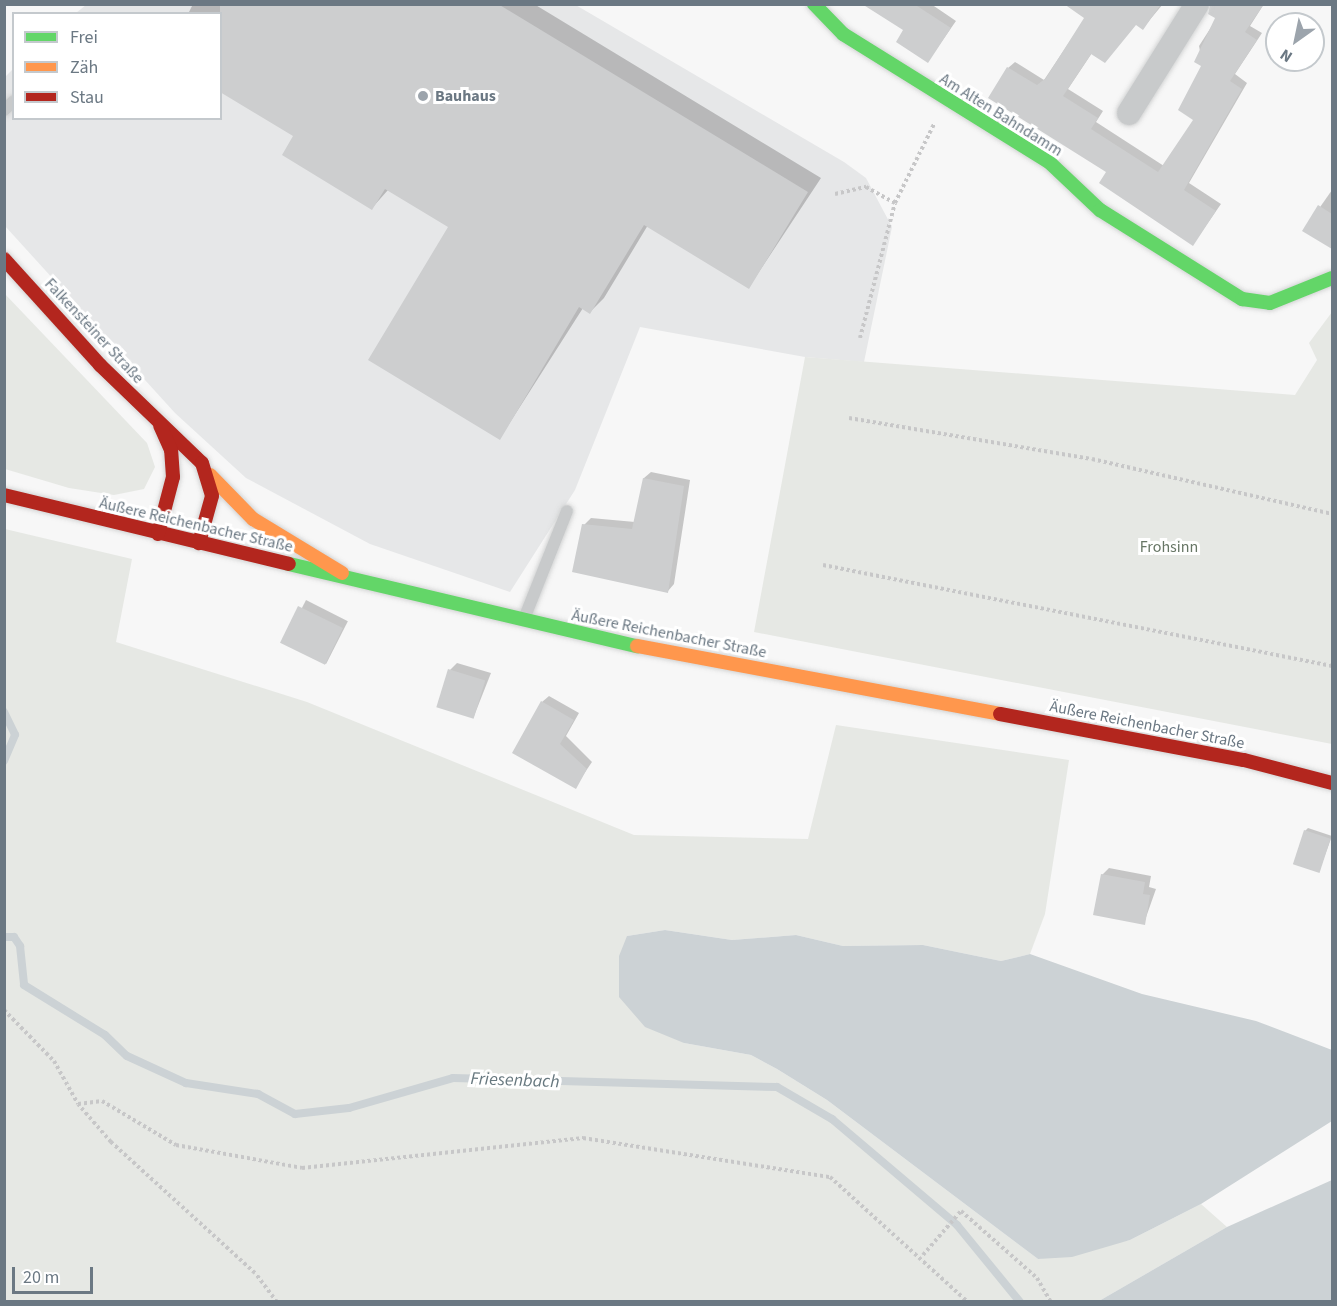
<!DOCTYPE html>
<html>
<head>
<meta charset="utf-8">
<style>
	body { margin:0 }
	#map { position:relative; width:1337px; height:1306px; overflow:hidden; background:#f7f7f7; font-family:"Source Sans 3",sans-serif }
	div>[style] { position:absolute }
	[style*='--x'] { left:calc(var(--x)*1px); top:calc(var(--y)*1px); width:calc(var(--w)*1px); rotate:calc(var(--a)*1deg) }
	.built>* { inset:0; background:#e6e7e8 }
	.green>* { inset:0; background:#e6e8e4 }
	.water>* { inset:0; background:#ccd2d5 }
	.shadow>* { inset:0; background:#0003; transform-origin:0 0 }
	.stream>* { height:8px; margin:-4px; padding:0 4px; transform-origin:4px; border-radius:4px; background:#ccd2d5 }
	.building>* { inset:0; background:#cdcecf; transform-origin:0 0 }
	.path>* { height:4px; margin-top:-2px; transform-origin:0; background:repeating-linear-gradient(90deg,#c7c7c8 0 3px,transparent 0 6px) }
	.roads { filter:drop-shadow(0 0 2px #d3d4d4) drop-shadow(0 0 2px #d3d4d4) }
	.lane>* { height:12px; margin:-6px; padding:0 6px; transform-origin:6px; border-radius:6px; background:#c8cacb }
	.street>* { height:24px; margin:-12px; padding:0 12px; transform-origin:12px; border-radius:12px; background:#c8cacb }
	.fast>* { height:14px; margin:-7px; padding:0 7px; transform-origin:7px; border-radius:7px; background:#63d668 }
	.slow>* { height:14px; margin:-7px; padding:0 7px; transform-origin:7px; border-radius:7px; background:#ff974d }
	.jam>* { height:14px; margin:-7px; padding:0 7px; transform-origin:7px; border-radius:7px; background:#b3261e }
	.dots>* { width:16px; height:16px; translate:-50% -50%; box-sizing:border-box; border:3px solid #fff; border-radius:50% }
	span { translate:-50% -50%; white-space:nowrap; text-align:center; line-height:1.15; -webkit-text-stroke:6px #fff; paint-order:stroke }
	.poi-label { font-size:16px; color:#6b7883; font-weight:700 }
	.left { translate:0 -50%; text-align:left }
	.street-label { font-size:16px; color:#6b7883 }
	.park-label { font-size:16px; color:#677665 }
	.water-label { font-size:18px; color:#67787f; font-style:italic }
	.frame { position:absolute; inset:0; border:6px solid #6b7883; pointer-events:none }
	.legend { position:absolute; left:12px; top:12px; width:210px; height:108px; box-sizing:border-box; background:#fff; border:2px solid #c4c9cd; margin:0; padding:8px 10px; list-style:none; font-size:18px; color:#6b7883 }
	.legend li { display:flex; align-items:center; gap:12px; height:30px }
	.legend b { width:30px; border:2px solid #c4c9cd }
	.north { position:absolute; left:1265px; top:12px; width:60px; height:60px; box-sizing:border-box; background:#fff; border:2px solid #c4c9cd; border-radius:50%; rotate:213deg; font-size:16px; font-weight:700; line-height:24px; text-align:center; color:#6b7883 }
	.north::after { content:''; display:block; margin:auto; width:21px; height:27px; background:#9ca4ac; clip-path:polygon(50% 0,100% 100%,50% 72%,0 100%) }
	.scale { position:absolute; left:12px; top:1267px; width:81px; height:27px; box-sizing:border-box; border:3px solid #6b7883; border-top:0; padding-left:8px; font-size:18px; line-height:21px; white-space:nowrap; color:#6b7883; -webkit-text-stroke:4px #fff; paint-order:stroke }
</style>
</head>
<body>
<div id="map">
	<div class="built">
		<div style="clip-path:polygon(574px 4px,844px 162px,866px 178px,892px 227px,864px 362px,805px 357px,640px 327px,575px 490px,510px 592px,370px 544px,246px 478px,175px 413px,5px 226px,5px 77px,13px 69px,14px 118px,220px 118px,220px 14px,76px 13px,86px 5px)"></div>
	</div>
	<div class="green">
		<div style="clip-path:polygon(4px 293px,147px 443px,155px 467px,144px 489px,114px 495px,69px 488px,5px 469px)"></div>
		<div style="clip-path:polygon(1332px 312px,1332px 744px,754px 632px,805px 357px,1295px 395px,1317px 360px,1309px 343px)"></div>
		<div style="clip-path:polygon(5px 529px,132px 559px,116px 642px,307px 702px,634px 835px,808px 839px,836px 725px,1069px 760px,1045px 914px,1030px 954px,1001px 961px,923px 945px,843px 946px,796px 935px,732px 940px,665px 930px,627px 936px,684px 1043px,751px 1055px,777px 1069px,827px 1100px,1038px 1259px,1130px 1240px,1201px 1204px,1227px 1227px,1099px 1301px,5px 1302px)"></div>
	</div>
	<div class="water">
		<div style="clip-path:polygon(665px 930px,732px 940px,796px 935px,843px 946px,923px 945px,1001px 961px,1030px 954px,1142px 994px,1256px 1021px,1332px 1050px,1332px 1121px,1201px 1204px,1130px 1240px,1072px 1257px,1038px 1259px,827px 1100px,777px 1069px,751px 1055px,684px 1043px,645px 1027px,619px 997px,619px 956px,627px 936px)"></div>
		<div style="clip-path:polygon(1332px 1180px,1332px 1301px,1099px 1301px,1227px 1227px)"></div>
	</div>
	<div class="shadow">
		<div style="clip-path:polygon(193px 4px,534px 4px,821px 178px,749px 287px,648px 225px,604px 298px,590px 312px,583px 308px,500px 438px,450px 227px,388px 190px,372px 208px,295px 135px,220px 14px,188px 14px)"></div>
		<div style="clip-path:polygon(865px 4px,931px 4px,956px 21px,928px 61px,905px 30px)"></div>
		<div style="clip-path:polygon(1084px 4px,1163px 4px,1143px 28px,1137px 23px,1092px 53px,1068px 89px,1103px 111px,1096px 122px,1164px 166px,1195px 119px,1203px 66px,1199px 46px,1217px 18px,1209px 13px,1210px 4px,1264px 4px,1250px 26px,1262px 33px,1235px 74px,1247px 83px,1189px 183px,1221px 204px,1193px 244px,1108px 172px,1008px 68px,1015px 62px,1044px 80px,1086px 17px)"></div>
		<div style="clip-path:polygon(1332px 190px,1332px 239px,1327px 244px,1304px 230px)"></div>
		<div style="clip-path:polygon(651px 472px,690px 480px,674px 584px,668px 591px,584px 525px,591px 518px,635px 522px,644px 478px)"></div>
		<div style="left:306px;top:600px;width:47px;height:48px;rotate:27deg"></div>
		<div style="clip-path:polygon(457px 663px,491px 673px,474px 716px,450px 670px)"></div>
		<div style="clip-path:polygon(549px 696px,579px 713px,566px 736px,592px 762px,575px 787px,542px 702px)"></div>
		<div style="clip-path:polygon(1308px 828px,1332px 836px,1319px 871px,1305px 831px)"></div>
		<div style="clip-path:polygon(1109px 868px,1151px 876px,1149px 887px,1156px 889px,1144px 923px,1102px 875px)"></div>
	</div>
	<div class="stream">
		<div style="--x:4;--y:712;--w:25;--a:64"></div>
		<div style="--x:15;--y:735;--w:28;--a:113"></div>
		<div style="--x:4;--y:937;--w:10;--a:0"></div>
		<div style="--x:14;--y:937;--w:11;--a:56"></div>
		<div style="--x:20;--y:946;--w:39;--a:84"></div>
		<div style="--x:24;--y:985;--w:95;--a:31.7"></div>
		<div style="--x:105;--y:1035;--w:30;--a:44"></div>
		<div style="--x:127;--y:1056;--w:65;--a:24.6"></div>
		<div style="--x:186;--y:1083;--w:73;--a:8.7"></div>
		<div style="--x:258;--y:1094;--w:42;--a:28.4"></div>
		<div style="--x:295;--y:1114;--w:54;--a:-6.3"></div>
		<div style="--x:349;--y:1108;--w:108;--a:-16.1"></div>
		<div style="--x:453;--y:1078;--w:324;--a:1.6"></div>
		<div style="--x:777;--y:1087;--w:64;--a:30.2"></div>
		<div style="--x:832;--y:1119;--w:164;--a:40.3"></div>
		<div style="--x:957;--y:1225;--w:99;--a:50.7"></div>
	</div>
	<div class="building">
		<div style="clip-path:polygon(220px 4px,498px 4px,808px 192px,749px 289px,644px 225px,590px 314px,579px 307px,500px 440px,368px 360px,448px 227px,385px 189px,372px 210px,282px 155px,293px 136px,220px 92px)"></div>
		<div style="clip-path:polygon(862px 4px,914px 4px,951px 28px,928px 63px,896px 42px,903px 30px)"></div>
		<div style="clip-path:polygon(1064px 4px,1161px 4px,1143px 30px,1136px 25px,1105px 63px,1091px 54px,1063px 96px,1098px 118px,1091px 129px,1158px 172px,1193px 120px,1178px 110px,1201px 66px,1194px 62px,1215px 18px,1208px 14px,1211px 4px,1264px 4px,1245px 32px,1257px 40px,1230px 81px,1242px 89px,1184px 190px,1216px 211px,1193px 246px,1099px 183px,1106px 172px,988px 98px,1007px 67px,1037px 85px,1046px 78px,1084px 18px)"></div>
		<div style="clip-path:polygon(1318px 205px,1332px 214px,1332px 249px,1302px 231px)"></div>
		<div style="clip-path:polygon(643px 478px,684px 486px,668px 593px,572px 572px,582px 524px,632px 529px)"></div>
		<div style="left:298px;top:606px;width:50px;height:41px;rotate:26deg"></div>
		<div style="left:448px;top:669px;width:39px;height:40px;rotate:17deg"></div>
		<div style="clip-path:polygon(541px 701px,574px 720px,560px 744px,587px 769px,576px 789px,512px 753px)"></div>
		<div style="left:1304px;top:830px;width:28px;height:36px;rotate:18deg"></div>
		<div style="clip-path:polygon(1101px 874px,1145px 882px,1143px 894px,1150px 895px,1145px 925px,1093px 915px)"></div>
	</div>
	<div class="path">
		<div style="--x:835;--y:194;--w:32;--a:-13"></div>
		<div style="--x:866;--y:187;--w:33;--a:29"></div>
		<div style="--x:860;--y:338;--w:139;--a:-75.5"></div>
		<div style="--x:895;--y:203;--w:88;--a:-63.7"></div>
		<div style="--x:849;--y:418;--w:246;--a:9.6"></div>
		<div style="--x:1092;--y:459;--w:246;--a:12.9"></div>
		<div style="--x:823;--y:565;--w:519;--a:11.22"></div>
		<div style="--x:4;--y:1010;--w:71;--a:45.6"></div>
		<div style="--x:54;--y:1061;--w:49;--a:60.8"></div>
		<div style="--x:923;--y:1255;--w:58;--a:-49.2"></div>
		<div style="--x:961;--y:1211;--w:101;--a:41.4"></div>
		<div style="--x:1037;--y:1278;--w:28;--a:60"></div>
		<div style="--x:277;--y:1302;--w:36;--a:-127"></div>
		<div style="--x:255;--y:1273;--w:195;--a:-137.7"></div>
		<div style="--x:111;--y:1142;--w:50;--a:-131"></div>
		<div style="--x:78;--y:1104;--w:24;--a:-7"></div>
		<div style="--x:102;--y:1101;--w:86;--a:30.7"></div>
		<div style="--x:176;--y:1145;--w:128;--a:10.3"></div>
		<div style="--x:302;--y:1168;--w:283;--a:-6.1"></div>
		<div style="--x:583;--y:1138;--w:250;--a:9"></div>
		<div style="--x:830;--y:1177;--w:186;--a:42.2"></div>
	</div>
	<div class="roads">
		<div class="lane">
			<div style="--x:4;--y:110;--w:13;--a:-42"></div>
			<div style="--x:524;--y:619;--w:116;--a:-68.3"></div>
		</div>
		<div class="street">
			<div style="--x:1129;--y:113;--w:128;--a:-58"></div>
		</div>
		<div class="fast">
			<div style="--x:814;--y:4;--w:42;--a:46"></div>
			<div style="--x:843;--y:34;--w:243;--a:31.9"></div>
			<div style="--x:1049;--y:162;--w:70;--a:43.3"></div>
			<div style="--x:1100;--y:210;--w:168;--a:32.1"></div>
			<div style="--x:1242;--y:299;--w:28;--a:8"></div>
			<div style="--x:1270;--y:303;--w:67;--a:-22"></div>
			<div style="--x:289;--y:564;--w:358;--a:13.3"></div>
		</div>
		<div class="slow">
			<div style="--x:210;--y:475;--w:62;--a:45.7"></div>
			<div style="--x:253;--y:519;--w:104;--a:31.2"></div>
			<div style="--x:637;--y:646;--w:369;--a:10.6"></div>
		</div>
		<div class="jam">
			<div style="--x:4;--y:259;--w:143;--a:47.8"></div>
			<div style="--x:100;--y:365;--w:141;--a:43.9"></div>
			<div style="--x:202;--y:463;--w:34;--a:73"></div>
			<div style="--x:212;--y:496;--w:49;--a:105.5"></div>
			<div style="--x:4;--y:495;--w:293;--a:13.6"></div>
			<div style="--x:158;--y:534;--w:59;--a:-75.3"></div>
			<div style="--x:173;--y:477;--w:27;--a:-94"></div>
			<div style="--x:171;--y:450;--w:27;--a:-114"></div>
			<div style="--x:1000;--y:714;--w:248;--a:10.7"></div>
			<div style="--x:1244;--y:760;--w:91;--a:14.6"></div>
		</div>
	</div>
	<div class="dots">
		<div style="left:423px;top:96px;background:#9ca4ac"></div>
	</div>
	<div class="poi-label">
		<span class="left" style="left:435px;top:96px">Bauhaus</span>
	</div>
	<div class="street-label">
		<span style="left:1001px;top:115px;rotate:32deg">Am Alten Bahndamm</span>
		<span style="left:94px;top:331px;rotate:47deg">Falkensteiner Straße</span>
		<span style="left:196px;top:525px;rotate:13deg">Äußere Reichenbacher Straße</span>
		<span style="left:669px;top:634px;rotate:11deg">Äußere Reichenbacher Straße</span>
		<span style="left:1147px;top:725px;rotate:11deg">Äußere Reichenbacher Straße</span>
	</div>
	<div class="park-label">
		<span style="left:1169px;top:547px">Frohsinn</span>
	</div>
	<div class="water-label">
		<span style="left:515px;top:1081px;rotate:2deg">Friesenbach</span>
	</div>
	<div class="frame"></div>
	<ul class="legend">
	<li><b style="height:8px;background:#63d668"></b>Frei</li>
	<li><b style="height:8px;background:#ff974d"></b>Zäh</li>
	<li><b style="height:8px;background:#b3261e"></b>Stau</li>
	</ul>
	<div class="north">N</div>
	<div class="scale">20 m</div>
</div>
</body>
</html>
